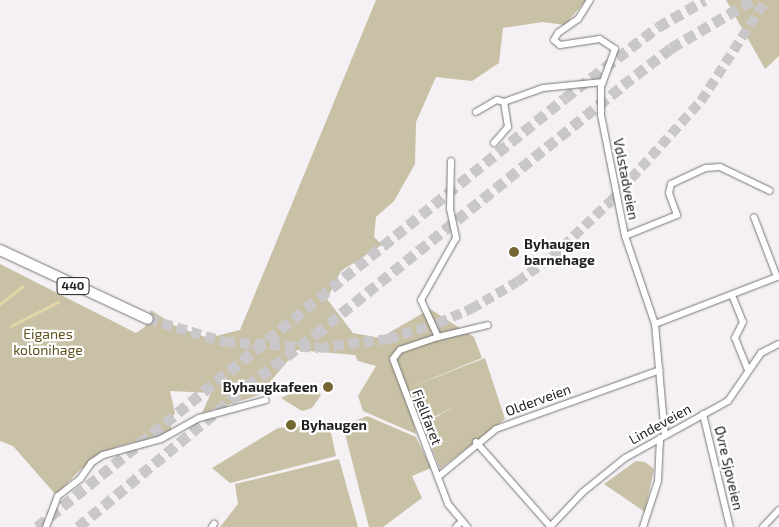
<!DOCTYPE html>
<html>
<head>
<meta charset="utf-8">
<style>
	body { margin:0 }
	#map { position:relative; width:779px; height:527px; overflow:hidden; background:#f4f0f4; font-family:"Exo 2",sans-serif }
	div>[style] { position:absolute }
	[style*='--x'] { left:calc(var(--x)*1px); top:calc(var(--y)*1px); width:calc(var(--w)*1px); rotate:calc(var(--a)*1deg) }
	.green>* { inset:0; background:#c9c1a5 }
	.stream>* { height:2.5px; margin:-1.25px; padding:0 1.25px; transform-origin:1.25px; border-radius:1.25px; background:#e2d5a7 }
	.primary-tunnel>* { height:10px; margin-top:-5px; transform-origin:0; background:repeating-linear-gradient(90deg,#cac7ca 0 10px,transparent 0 15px) }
	.highway-tunnel>* { height:11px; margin-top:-5.5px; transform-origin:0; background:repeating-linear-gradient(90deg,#cac7ca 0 11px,transparent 0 16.5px) }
	.roads { filter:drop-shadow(0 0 1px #777577) drop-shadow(0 0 1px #777577) }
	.street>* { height:6px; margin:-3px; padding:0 3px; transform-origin:3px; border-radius:3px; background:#fff }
	.primary>* { height:10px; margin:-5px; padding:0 5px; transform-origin:5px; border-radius:5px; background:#fff }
	.dots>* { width:14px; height:14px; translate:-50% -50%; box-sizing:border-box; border:2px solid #fff; border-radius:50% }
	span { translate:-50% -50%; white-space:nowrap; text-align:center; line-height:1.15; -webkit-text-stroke:4.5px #fff; paint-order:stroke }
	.shield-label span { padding:1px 4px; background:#fff; border:1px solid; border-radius:4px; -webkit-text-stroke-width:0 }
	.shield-label { font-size:12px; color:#242224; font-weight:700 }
	.street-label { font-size:14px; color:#242224 }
	.poi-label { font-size:14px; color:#242224; font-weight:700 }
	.left { translate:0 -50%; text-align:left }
	.right { translate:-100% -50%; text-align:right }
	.park-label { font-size:14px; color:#5f511b }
</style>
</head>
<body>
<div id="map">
	<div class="green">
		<div style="clip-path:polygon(376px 0,586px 0,565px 25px,543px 22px,503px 28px,499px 63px,472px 81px,436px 77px,416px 122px,415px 164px,394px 201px,376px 217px,374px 237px,382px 245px,341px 271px,327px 299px,353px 333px,380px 338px,430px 309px,474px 337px,482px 358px,406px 389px,485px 358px,505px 419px,440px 469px,423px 425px,456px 405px,420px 425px,408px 395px,416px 434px,363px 411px,358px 396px,376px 366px,358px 361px,355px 355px,297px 350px,259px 395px,202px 413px,211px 393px,170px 391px,175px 413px,170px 422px,172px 432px,116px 447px,81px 469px,56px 495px,13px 446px,0 441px,0 264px,136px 333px,145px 327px,151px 310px,175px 326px,208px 338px,240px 330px)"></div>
		<div style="clip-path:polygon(726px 0,779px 0,779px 56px,765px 69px)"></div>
		<div style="clip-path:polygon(303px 388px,319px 391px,321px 395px,312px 408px,302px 411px,281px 398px)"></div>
		<div style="clip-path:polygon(367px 416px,416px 437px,431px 468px,412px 476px,422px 498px,383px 527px,369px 527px,343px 426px)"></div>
		<div style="clip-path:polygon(316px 425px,331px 433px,336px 456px,230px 483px,212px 468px,278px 428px)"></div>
		<div style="clip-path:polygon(339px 459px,358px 527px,220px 527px,238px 504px,235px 484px)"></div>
		<div style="clip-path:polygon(636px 461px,645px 462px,654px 469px,645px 512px,604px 484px)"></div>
	</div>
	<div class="stream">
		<div style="--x:0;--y:304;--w:28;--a:-38"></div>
		<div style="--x:11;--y:326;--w:53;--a:-27.1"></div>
	</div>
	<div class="primary-tunnel">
		<div style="--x:148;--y:319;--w:80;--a:16.6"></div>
		<div style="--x:225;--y:342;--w:94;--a:3.7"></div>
		<div style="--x:319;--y:348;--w:70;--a:-7.4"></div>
		<div style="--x:388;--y:339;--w:52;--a:-17.7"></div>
		<div style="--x:438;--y:323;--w:36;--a:-23"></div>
		<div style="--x:471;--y:309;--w:53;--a:-30.4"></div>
		<div style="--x:517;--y:282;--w:43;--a:-35.5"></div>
		<div style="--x:552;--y:257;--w:81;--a:-43.5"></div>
		<div style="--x:611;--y:201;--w:135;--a:-48"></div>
		<div style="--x:701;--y:101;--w:120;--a:-57.2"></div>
	</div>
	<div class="highway-tunnel">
		<div style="--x:37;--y:527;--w:680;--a:-39.09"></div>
		<div style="--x:565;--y:98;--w:117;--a:-37.4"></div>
		<div style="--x:658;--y:27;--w:54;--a:-29.9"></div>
		<div style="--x:78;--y:527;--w:220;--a:-39.8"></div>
		<div style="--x:247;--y:386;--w:86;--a:-37"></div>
		<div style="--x:316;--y:334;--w:395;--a:-39"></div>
		<div style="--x:623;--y:85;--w:61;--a:-37.6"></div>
		<div style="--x:671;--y:48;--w:95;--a:-30.3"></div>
	</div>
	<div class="roads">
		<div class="street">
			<div style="--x:590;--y:0;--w:22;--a:122"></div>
			<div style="--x:578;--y:19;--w:24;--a:145"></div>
			<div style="--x:558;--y:33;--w:8;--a:120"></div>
			<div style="--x:554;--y:40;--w:8;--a:40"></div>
			<div style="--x:560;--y:45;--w:40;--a:-8.5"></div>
			<div style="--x:600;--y:39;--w:18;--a:34"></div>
			<div style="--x:615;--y:49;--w:40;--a:110.2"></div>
			<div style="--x:601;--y:87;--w:28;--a:90"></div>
			<div style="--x:601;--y:115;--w:123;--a:78.8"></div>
			<div style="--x:625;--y:236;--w:93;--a:71.2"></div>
			<div style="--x:655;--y:324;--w:111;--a:84.9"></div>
			<div style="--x:476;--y:112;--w:24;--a:-30"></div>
			<div style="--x:497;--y:100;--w:7;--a:16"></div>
			<div style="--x:504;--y:102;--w:41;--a:-19.7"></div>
			<div style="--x:543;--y:88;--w:60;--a:-5.7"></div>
			<div style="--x:494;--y:143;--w:21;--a:-49"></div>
			<div style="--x:508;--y:127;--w:25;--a:-99"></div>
			<div style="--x:451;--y:161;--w:48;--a:91.2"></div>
			<div style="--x:450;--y:209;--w:30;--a:78"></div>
			<div style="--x:456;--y:238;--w:71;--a:119.4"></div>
			<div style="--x:421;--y:300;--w:41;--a:65.3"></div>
			<div style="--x:438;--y:337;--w:40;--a:161.1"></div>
			<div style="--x:400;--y:350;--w:11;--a:128"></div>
			<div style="--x:393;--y:359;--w:155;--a:69.2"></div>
			<div style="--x:448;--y:504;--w:30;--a:50"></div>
			<div style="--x:625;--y:236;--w:56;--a:-22"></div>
			<div style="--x:677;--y:215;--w:23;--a:-110"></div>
			<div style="--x:669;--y:193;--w:9;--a:-77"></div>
			<div style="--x:671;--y:184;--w:38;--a:-25"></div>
			<div style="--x:706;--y:168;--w:14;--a:-4"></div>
			<div style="--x:720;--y:167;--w:55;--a:25.6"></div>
			<div style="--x:732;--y:295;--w:29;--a:68"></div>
			<div style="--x:743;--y:322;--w:18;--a:117"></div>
			<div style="--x:735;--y:338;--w:35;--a:68"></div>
			<div style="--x:655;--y:324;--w:131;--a:-21.1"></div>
			<div style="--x:777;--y:277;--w:64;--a:-111"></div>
			<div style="--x:438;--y:337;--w:51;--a:-13.5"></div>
			<div style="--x:703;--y:414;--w:116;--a:76.6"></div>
			<div style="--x:476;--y:442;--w:112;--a:48.6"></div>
			<div style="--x:438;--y:477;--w:75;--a:-39.6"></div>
			<div style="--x:496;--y:429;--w:174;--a:-19.8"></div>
			<div style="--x:46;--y:527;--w:33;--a:-69"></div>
			<div style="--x:58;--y:496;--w:28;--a:-38"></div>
			<div style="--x:80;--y:479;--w:19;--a:-55"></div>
			<div style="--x:91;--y:463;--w:14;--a:-34"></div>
			<div style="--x:103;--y:455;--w:60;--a:-15.4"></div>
			<div style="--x:161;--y:439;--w:43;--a:-28.9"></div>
			<div style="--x:199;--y:418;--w:69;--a:-15"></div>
			<div style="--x:212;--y:527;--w:4;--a:-56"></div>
			<div style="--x:456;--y:527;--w:8;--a:-45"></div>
			<div style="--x:550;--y:527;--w:48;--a:-46.7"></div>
			<div style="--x:583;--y:492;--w:54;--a:-39"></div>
			<div style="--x:625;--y:458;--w:118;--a:-29"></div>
			<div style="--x:728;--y:401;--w:58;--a:-55.5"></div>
			<div style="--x:761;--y:353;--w:20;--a:-27"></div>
			<div style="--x:643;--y:527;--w:48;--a:-71.9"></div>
			<div style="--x:658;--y:481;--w:43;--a:-87.3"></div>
			<div style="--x:763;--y:527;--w:23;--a:-47"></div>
		</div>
		<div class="primary">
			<div style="--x:0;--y:250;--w:163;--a:25"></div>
		</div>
	</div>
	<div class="dots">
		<div style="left:514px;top:252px;background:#756734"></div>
		<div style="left:328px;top:387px;background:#756734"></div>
		<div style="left:291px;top:425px;background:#756734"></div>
	</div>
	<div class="shield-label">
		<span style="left:73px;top:286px">440</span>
	</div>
	<div class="street-label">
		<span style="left:626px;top:179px;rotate:79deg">Vølstadveien</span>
		<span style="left:538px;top:400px;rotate:-20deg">Olderveien</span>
		<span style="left:427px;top:417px;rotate:69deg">Fjellfaret</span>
		<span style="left:660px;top:424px;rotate:-29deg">Lindeveien</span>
		<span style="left:729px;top:468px;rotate:77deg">Øvre Sjøveien</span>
	</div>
	<div class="poi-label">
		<span class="left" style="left:524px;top:252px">Byhaugen<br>barnehage</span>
		<span class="right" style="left:318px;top:387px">Byhaugkafeen</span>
		<span class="left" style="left:301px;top:425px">Byhaugen</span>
	</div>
	<div class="park-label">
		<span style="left:48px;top:342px">Eiganes<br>kolonihage</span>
	</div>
</div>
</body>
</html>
